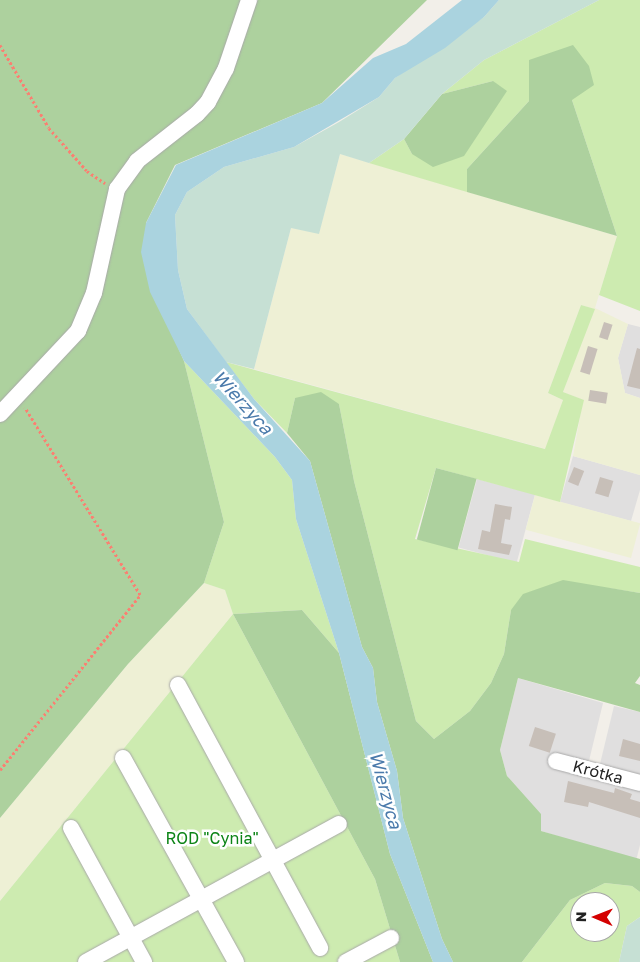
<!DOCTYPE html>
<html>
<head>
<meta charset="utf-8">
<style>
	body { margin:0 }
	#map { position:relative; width:640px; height:962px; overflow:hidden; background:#f2efe9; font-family:"Golos Text",sans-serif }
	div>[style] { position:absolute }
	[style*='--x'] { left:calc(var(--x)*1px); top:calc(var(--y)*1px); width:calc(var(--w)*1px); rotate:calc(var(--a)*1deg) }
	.residential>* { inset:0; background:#e0dfdf; transform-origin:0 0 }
	.farmland>* { inset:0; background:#eef0d5; transform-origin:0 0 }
	.grass>* { inset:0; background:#cdebb0 }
	.forest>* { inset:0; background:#add19e; transform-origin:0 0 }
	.wetland>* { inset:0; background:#c6e0d4 }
	.water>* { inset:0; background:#aad3df }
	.building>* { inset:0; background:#c7bfb8; transform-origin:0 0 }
	.path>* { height:2.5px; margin-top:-1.25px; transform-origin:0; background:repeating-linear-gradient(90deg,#fa8072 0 2.5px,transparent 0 5px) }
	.roads { filter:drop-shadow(0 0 1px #a9a9a9) drop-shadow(0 0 1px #a9a9a9) }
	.minor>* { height:16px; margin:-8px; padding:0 8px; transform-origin:8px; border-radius:8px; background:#fff }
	span { translate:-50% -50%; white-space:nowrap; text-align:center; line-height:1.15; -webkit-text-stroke:5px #fff; paint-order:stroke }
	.street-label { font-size:16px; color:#222 }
	.park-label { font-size:16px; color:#0c8416 }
	.water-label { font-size:18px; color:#4a7aab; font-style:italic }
	.north { position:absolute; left:570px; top:892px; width:50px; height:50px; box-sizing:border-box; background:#fff; border:1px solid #a7a7a7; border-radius:50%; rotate:271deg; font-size:14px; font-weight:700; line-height:20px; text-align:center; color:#222 }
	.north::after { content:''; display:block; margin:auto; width:18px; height:22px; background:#d40000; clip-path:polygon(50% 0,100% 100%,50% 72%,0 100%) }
</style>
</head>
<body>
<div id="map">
	<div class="residential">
		<div style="clip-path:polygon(628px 324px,640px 327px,640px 398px,625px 393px,618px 358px)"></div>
		<div style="clip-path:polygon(573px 456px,640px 475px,640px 490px,631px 521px,560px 502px)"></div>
		<div style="left:477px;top:479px;width:60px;height:71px;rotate:15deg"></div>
		<div style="clip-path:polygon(518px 678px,603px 703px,588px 765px,640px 789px,640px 845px,636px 861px,541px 831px,507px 776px,500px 750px)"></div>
		<div style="clip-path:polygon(614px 706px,640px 712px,640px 775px,600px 764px)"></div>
	</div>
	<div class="farmland">
		<div style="clip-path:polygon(340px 154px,617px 236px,595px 308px,628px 324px,618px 358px,625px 393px,640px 398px,640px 475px,573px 456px,583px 400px,563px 392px,594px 309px,581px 305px,548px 393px,563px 400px,546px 449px,254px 369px,291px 228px,319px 233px)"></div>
		<div style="left:535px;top:495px;width:109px;height:36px;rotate:15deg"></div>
		<div style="clip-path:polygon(204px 583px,225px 590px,233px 614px,0 901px,0 818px,128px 664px)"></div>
	</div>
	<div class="grass">
		<div style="clip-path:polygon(599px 0,640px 0,640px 311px,599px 295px,617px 236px,572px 100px,529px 60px,529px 101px,467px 169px,467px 192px,369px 163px,404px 139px,412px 154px,493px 81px,442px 94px,484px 60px)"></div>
		<div style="clip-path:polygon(581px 305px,595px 309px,563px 392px,584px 400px,560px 502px,436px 468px,415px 539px,519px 562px,525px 539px,640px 567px,640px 593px,608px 588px,511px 610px,504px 654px,491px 683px,470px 711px,434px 739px,416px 721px,354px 481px,339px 404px,295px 398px,287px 433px,254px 399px,226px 362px,545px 449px,563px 400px,548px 393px)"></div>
		<div style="clip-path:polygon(184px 361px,275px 457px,292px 480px,296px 519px,339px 653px,302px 610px,233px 614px,375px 879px,400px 962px,0 962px,0 901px,233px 614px,225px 590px,204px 583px,224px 522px)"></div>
		<div style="clip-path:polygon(evenodd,605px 883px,632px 886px,640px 892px,640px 917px,627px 926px,619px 962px,522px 962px,570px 900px,605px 883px,580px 902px,610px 902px,610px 932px,580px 932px,580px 902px)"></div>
	</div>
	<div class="forest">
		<div style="clip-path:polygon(0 0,427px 0,322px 103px,175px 165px,146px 223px,169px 327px,184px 361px,224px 522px,204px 583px,128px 664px,0 818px)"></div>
		<div style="clip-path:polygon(573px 45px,589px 66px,594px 85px,572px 100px,617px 236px,467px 192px,467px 169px,529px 101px,529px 60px)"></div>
		<div style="clip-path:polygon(493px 81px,507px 91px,464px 156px,433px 167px,412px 154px,404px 139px,442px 94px)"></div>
		<div style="clip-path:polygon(321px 392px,339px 404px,354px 481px,416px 721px,434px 739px,470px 711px,491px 683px,504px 654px,511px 610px,523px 594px,563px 580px,640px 593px,640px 676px,635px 683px,640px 685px,640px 712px,518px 678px,500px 750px,507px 776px,541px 814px,541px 831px,640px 859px,640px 892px,632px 886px,605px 883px,570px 900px,522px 962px,453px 962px,442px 939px,403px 818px,397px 771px,377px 702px,373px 668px,362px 647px,310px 461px,287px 433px,295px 398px)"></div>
		<div style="left:436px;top:468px;width:42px;height:74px;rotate:15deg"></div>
		<div style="clip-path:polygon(302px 610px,339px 653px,390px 854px,433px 962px,400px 962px,375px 879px,233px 614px)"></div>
	</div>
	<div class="wetland">
		<div style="clip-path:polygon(499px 0,599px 0,484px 60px,442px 94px,404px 139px,369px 163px,340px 154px,319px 234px,291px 228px,254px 369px,226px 362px,187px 309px,178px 270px,175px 215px,187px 192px,224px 167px,294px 147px,339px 122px,379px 97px,395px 78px,484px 17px)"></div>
		<div style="clip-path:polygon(640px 917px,640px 962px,619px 962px,627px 926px)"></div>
	</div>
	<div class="water">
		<div style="clip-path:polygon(462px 0,499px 0,484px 17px,445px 48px,395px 78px,379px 97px,294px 147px,224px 167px,187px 192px,175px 215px,178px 270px,187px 309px,254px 399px,310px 461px,362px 647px,373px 668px,377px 702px,397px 771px,403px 818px,442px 939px,453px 962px,433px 962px,390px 854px,339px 653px,296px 519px,292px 480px,275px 457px,184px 361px,150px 292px,141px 252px,146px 223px,176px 165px,322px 103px,373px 58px,406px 44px)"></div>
	</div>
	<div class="building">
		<div style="left:604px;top:322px;width:9px;height:16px;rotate:18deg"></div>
		<div style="left:588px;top:346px;width:10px;height:27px;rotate:17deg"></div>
		<div style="clip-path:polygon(637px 348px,640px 349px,640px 389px,627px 386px)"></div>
		<div style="left:590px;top:390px;width:18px;height:11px;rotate:9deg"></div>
		<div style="left:574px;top:467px;width:11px;height:16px;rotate:22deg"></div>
		<div style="left:600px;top:477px;width:14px;height:17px;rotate:17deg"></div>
		<div style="clip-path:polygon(495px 504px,512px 507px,510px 520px,505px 519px,501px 543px,512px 545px,509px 555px,478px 549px,482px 530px,490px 532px)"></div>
		<div style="left:535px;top:727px;width:22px;height:20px;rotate:18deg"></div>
		<div style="clip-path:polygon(623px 739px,640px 744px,640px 761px,619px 756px)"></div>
		<div style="clip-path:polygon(568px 781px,614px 793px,615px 788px,632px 794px,630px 799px,640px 802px,640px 818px,589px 802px,588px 807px,564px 802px)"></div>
	</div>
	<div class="path">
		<div style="--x:0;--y:45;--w:96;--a:59.4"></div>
		<div style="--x:49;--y:128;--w:57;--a:48.5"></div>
		<div style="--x:87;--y:171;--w:22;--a:34"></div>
		<div style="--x:0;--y:770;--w:224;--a:-51.3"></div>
		<div style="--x:140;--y:595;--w:220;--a:-121.6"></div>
	</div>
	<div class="roads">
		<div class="minor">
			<div style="--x:0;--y:414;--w:114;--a:-46.8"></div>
			<div style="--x:78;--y:331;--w:41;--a:-67.2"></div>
			<div style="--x:94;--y:293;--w:107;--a:-77.5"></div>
			<div style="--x:117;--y:189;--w:34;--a:-54"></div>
			<div style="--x:137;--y:161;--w:76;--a:-38.1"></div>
			<div style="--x:197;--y:114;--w:16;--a:-47"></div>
			<div style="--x:208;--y:102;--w:38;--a:-62"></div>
			<div style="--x:226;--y:68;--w:72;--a:-71.3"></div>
			<div style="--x:178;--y:685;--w:299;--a:61.6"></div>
			<div style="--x:123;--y:758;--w:233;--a:61"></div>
			<div style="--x:556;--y:761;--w:87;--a:14.7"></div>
			<div style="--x:71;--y:828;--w:153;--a:61.4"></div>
			<div style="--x:86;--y:962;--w:288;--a:-28.6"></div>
			<div style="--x:346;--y:962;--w:51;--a:-28.1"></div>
		</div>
	</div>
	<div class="street-label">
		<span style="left:598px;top:772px;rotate:15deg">Krótka</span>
	</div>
	<div class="park-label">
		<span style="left:212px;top:838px">ROD "Cynia"</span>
	</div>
	<div class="water-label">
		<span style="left:243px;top:402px;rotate:48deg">Wierzyca</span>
		<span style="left:386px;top:790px;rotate:75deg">Wierzyca</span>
	</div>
	<div class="north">N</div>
</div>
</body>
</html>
